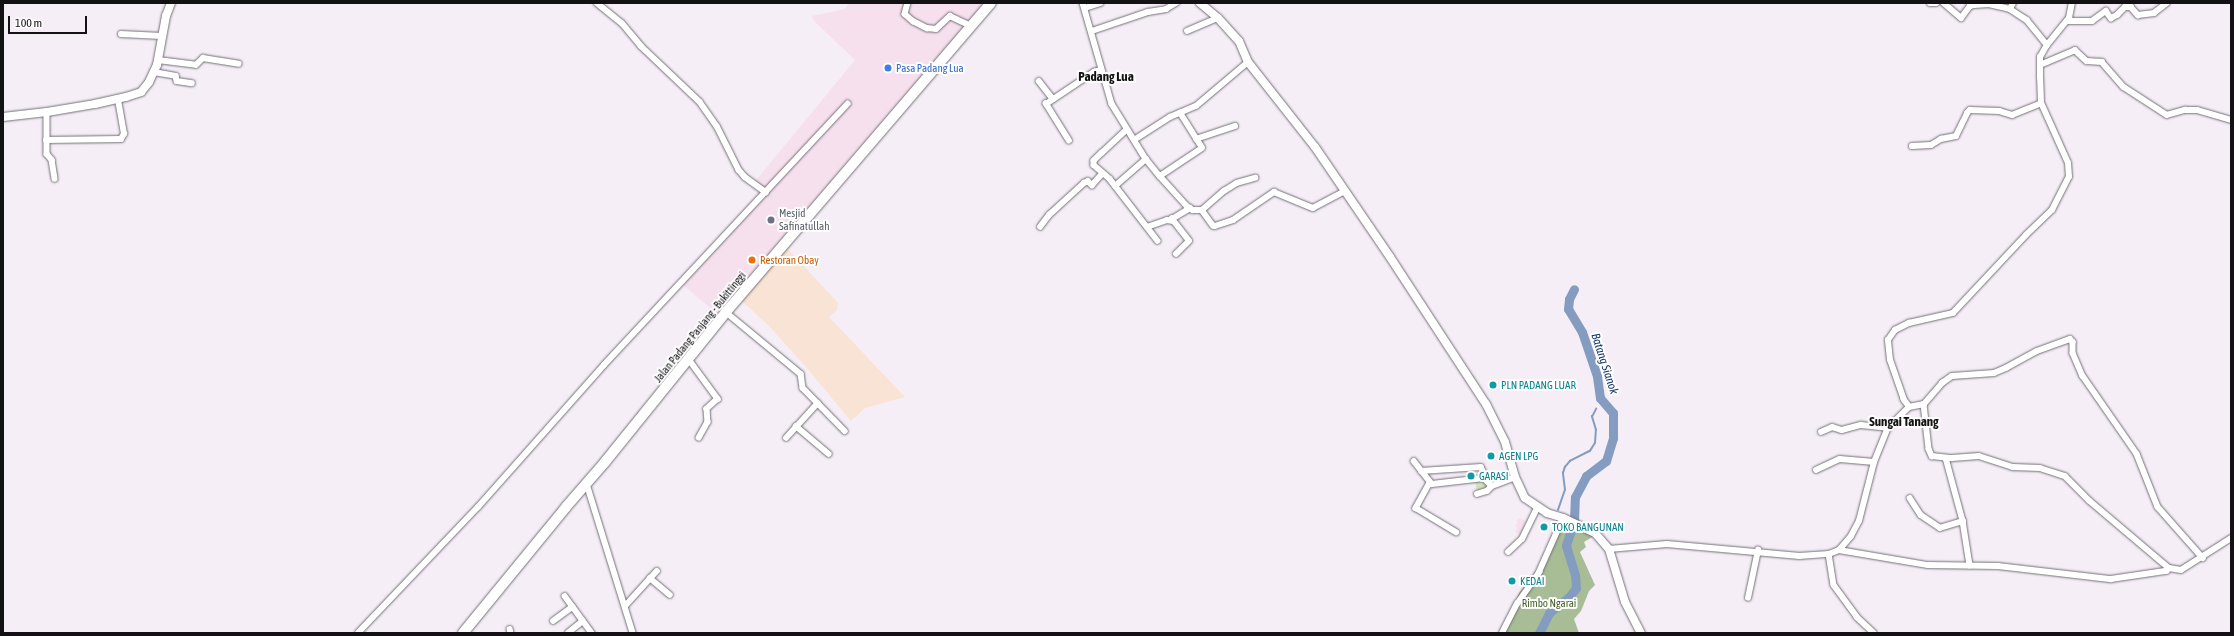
<!DOCTYPE html>
<html>
<head>
<meta charset="utf-8">
<style>
	body { margin:0 }
	#map { position:relative; width:2234px; height:636px; overflow:hidden; background:#f5eef7; font-family:"Asap Condensed",sans-serif }
	div>[style] { position:absolute }
	[style*='--x'] { left:calc(var(--x)*1px); top:calc(var(--y)*1px); width:calc(var(--w)*1px); rotate:calc(var(--a)*1deg) }
	.commercial>* { inset:0; background:#f6e0ee }
	.industrial>* { inset:0; background:#f8e3d5 }
	.green>* { inset:0; background:#cfe4be }
	.forest>* { inset:0; background:#a8bd96 }
	.stream>* { height:1.5px; margin:-0.75px; padding:0 0.75px; transform-origin:0.75px; border-radius:0.75px; background:#849cbf }
	.river>* { height:9px; margin:-4.5px; padding:0 4.5px; transform-origin:4.5px; border-radius:4.5px; background:#849cbf }
	.roads { filter:drop-shadow(0 0 1px #746f76) drop-shadow(0 0 1px #746f76) }
	.street>* { height:5.5px; margin:-2.75px; padding:0 2.75px; transform-origin:2.75px; border-radius:2.75px; background:#fff }
	.secondary>* { height:8px; margin:-4px; padding:0 4px; transform-origin:4px; border-radius:4px; background:#fff }
	.highway>* { height:10px; margin:-5px; padding:0 5px; transform-origin:5px; border-radius:5px; background:#fff }
	.dots>* { width:11px; height:11px; translate:-50% -50%; box-sizing:border-box; border:2px solid #fefefe; border-radius:50% }
	span { translate:-50% -50%; white-space:nowrap; text-align:center; line-height:1.15; -webkit-text-stroke:4px #fefefe; paint-order:stroke }
	.shop-label { font-size:11px; color:#366cbe }
	.left { translate:0 -50%; text-align:left }
	.worship-label { font-size:11px; color:#5b616d }
	.food-label { font-size:11px; color:#c56008 }
	.street-label { font-size:11px; color:#131114 }
	.culture-label { font-size:11px; color:#0d838f }
	.park-label { font-size:11px; color:#46612a }
	.water-label { font-size:12px; color:#10315e; font-style:italic }
	.quarter-label { font-size:13px; color:#131114; font-weight:700 }
	.frame { position:absolute; inset:0; border:4px solid #131114; pointer-events:none }
	.scale { position:absolute; left:8px; top:16px; width:79px; height:18px; box-sizing:border-box; border:2px solid #131114; border-top:0; padding-left:5px; font-size:12px; line-height:14px; white-space:nowrap; color:#131114; -webkit-text-stroke:3px #fefefe; paint-order:stroke }
</style>
</head>
<body>
<div id="map">
	<div class="commercial">
		<div style="clip-path:polygon(849px 3px,986px 3px,716px 313px,682px 284px,762px 193px,753px 184px,855px 60px,814px 21px,812px 16px,845px 9px)"></div>
		<div style="clip-path:polygon(1520px 518px,1529px 522px,1521px 537px,1515px 532px,1517px 528px,1515px 526px,1518px 523px,1516px 521px)"></div>
	</div>
	<div class="industrial">
		<div style="clip-path:polygon(785px 246px,838px 303px,837px 310px,829px 317px,905px 397px,865px 408px,851px 421px,806px 367px,768px 325px,742px 301px)"></div>
	</div>
	<div class="green">
		<div style="clip-path:polygon(1484px 480px,1487px 481px,1489px 488px,1477px 492px,1475px 481px)"></div>
	</div>
	<div class="forest">
		<div style="clip-path:polygon(1552px 512px,1599px 533px,1584px 542px,1586px 547px,1580px 552px,1595px 585px,1589px 591px,1581px 611px,1574px 619px,1579px 633px,1505px 633px,1519px 593px,1537px 570px,1559px 523px)"></div>
	</div>
	<div class="stream">
		<div style="--x:1558;--y:510;--w:21;--a:-71"></div>
		<div style="--x:1565;--y:490;--w:17;--a:-97"></div>
		<div style="--x:1563;--y:473;--w:6;--a:-72"></div>
		<div style="--x:1565;--y:467;--w:8;--a:-50"></div>
		<div style="--x:1570;--y:461;--w:22;--a:-27"></div>
		<div style="--x:1590;--y:451;--w:9;--a:-58"></div>
		<div style="--x:1595;--y:443;--w:13;--a:-86"></div>
		<div style="--x:1596;--y:430;--w:14;--a:-107"></div>
		<div style="--x:1592;--y:417;--w:9;--a:-63"></div>
	</div>
	<div class="river">
		<div style="--x:1539;--y:633;--w:22;--a:-63"></div>
		<div style="--x:1549;--y:613;--w:26;--a:-39"></div>
		<div style="--x:1569;--y:597;--w:11;--a:-52"></div>
		<div style="--x:1576;--y:588;--w:13;--a:-94"></div>
		<div style="--x:1575;--y:575;--w:31;--a:-107"></div>
		<div style="--x:1566;--y:545;--w:24;--a:-71"></div>
		<div style="--x:1574;--y:522;--w:25;--a:-88"></div>
		<div style="--x:1575;--y:497;--w:24;--a:-62"></div>
		<div style="--x:1586;--y:476;--w:25;--a:-37"></div>
		<div style="--x:1606;--y:461;--w:24;--a:-73"></div>
		<div style="--x:1613;--y:438;--w:25;--a:-90"></div>
		<div style="--x:1613;--y:413;--w:20;--a:-131"></div>
		<div style="--x:1600;--y:398;--w:22;--a:-98"></div>
		<div style="--x:1597;--y:376;--w:46;--a:-108.8"></div>
		<div style="--x:1582;--y:332;--w:27;--a:-121"></div>
		<div style="--x:1568;--y:309;--w:10;--a:-84"></div>
		<div style="--x:1569;--y:299;--w:11;--a:-63"></div>
	</div>
	<div class="roads">
		<div class="street">
			<div style="--x:597;--y:3;--w:32;--a:39"></div>
			<div style="--x:622;--y:23;--w:30;--a:50"></div>
			<div style="--x:641;--y:46;--w:81;--a:43.5"></div>
			<div style="--x:700;--y:102;--w:29;--a:55"></div>
			<div style="--x:717;--y:126;--w:49;--a:63.4"></div>
			<div style="--x:739;--y:170;--w:9;--a:49"></div>
			<div style="--x:745;--y:177;--w:26;--a:36"></div>
			<div style="--x:908;--y:3;--w:11;--a:105"></div>
			<div style="--x:905;--y:14;--w:11;--a:41"></div>
			<div style="--x:913;--y:21;--w:16;--a:27"></div>
			<div style="--x:927;--y:28;--w:9;--a:6"></div>
			<div style="--x:936;--y:29;--w:19;--a:-43"></div>
			<div style="--x:950;--y:16;--w:23;--a:25"></div>
			<div style="--x:1083;--y:3;--w:105;--a:74"></div>
			<div style="--x:1112;--y:104;--w:65;--a:58.3"></div>
			<div style="--x:1146;--y:159;--w:22;--a:51"></div>
			<div style="--x:1160;--y:176;--w:40;--a:48"></div>
			<div style="--x:1187;--y:206;--w:7;--a:34"></div>
			<div style="--x:1193;--y:210;--w:9;--a:0"></div>
			<div style="--x:1202;--y:210;--w:19;--a:54"></div>
			<div style="--x:1213;--y:225;--w:2;--a:27"></div>
			<div style="--x:1215;--y:226;--w:19;--a:-18"></div>
			<div style="--x:1233;--y:220;--w:50;--a:-34.3"></div>
			<div style="--x:1274;--y:192;--w:42;--a:22.3"></div>
			<div style="--x:1313;--y:208;--w:36;--a:-28"></div>
			<div style="--x:1930;--y:3;--w:6;--a:0"></div>
			<div style="--x:1944;--y:3;--w:23;--a:41"></div>
			<div style="--x:1961;--y:18;--w:15;--a:-53"></div>
			<div style="--x:1970;--y:6;--w:4;--a:-14"></div>
			<div style="--x:1974;--y:5;--w:15;--a:-4"></div>
			<div style="--x:1989;--y:4;--w:22;--a:13"></div>
			<div style="--x:2010;--y:9;--w:20;--a:33"></div>
			<div style="--x:2027;--y:20;--w:32;--a:51"></div>
			<div style="--x:1085;--y:8;--w:16;--a:-18"></div>
			<div style="--x:2010;--y:9;--w:7;--a:-63"></div>
			<div style="--x:2067;--y:21;--w:25;--a:0"></div>
			<div style="--x:2092;--y:21;--w:17;--a:-36"></div>
			<div style="--x:2106;--y:11;--w:9;--a:54"></div>
			<div style="--x:2111;--y:18;--w:7;--a:-27"></div>
			<div style="--x:2117;--y:15;--w:11;--a:-45"></div>
			<div style="--x:2125;--y:7;--w:6;--a:0"></div>
			<div style="--x:2131;--y:7;--w:11;--a:49"></div>
			<div style="--x:2138;--y:15;--w:16;--a:-7"></div>
			<div style="--x:2154;--y:13;--w:16;--a:-38"></div>
			<div style="--x:1092;--y:31;--w:59;--a:-18.7"></div>
			<div style="--x:1148;--y:12;--w:18;--a:-9"></div>
			<div style="--x:1166;--y:9;--w:12;--a:-31"></div>
			<div style="--x:1187;--y:31;--w:34;--a:-23"></div>
			<div style="--x:121;--y:34;--w:41;--a:2.8"></div>
			<div style="--x:158;--y:60;--w:38;--a:7"></div>
			<div style="--x:196;--y:65;--w:10;--a:-45"></div>
			<div style="--x:203;--y:58;--w:36;--a:9"></div>
			<div style="--x:2040;--y:65;--w:38;--a:-23"></div>
			<div style="--x:2075;--y:50;--w:16;--a:43"></div>
			<div style="--x:2087;--y:61;--w:15;--a:4"></div>
			<div style="--x:2102;--y:62;--w:33;--a:49"></div>
			<div style="--x:2124;--y:87;--w:51;--a:33.1"></div>
			<div style="--x:2167;--y:115;--w:19;--a:-16"></div>
			<div style="--x:2185;--y:110;--w:12;--a:0"></div>
			<div style="--x:2197;--y:110;--w:35;--a:16"></div>
			<div style="--x:154;--y:72;--w:22;--a:10"></div>
			<div style="--x:176;--y:76;--w:5;--a:79"></div>
			<div style="--x:177;--y:81;--w:15;--a:8"></div>
			<div style="--x:1039;--y:81;--w:23;--a:52"></div>
			<div style="--x:47;--y:112;--w:42;--a:90"></div>
			<div style="--x:47;--y:154;--w:8;--a:50"></div>
			<div style="--x:52;--y:160;--w:19;--a:81"></div>
			<div style="--x:1127;--y:130;--w:34;--a:137"></div>
			<div style="--x:1102;--y:153;--w:11;--a:135"></div>
			<div style="--x:1094;--y:161;--w:4;--a:90"></div>
			<div style="--x:1094;--y:165;--w:21;--a:41"></div>
			<div style="--x:1110;--y:179;--w:78;--a:52.3"></div>
			<div style="--x:1196;--y:139;--w:41;--a:-18.4"></div>
			<div style="--x:46;--y:140;--w:75;--a:-0.8"></div>
			<div style="--x:121;--y:139;--w:6;--a:-59"></div>
			<div style="--x:124;--y:134;--w:36;--a:-100"></div>
			<div style="--x:1134;--y:140;--w:43;--a:-32.6"></div>
			<div style="--x:1170;--y:117;--w:28;--a:-23"></div>
			<div style="--x:1196;--y:106;--w:68;--a:-40.2"></div>
			<div style="--x:1069;--y:141;--w:44;--a:-121.9"></div>
			<div style="--x:1046;--y:104;--w:58;--a:-33.7"></div>
			<div style="--x:1094;--y:72;--w:7;--a:-16"></div>
			<div style="--x:1912;--y:146;--w:19;--a:-3"></div>
			<div style="--x:1931;--y:145;--w:12;--a:-31"></div>
			<div style="--x:1941;--y:139;--w:15;--a:-11"></div>
			<div style="--x:1956;--y:136;--w:25;--a:-64"></div>
			<div style="--x:1967;--y:113;--w:4;--a:-45"></div>
			<div style="--x:1970;--y:110;--w:29;--a:2"></div>
			<div style="--x:1999;--y:111;--w:14;--a:17"></div>
			<div style="--x:2012;--y:115;--w:31;--a:-22"></div>
			<div style="--x:1160;--y:176;--w:50;--a:-33.7"></div>
			<div style="--x:1202;--y:148;--w:41;--a:-122.2"></div>
			<div style="--x:1115;--y:186;--w:41;--a:-41.1"></div>
			<div style="--x:1202;--y:210;--w:29;--a:-41"></div>
			<div style="--x:1224;--y:191;--w:15;--a:-32"></div>
			<div style="--x:1237;--y:183;--w:19;--a:-16"></div>
			<div style="--x:1040;--y:227;--w:15;--a:-53"></div>
			<div style="--x:1049;--y:215;--w:47;--a:-42.4"></div>
			<div style="--x:1084;--y:183;--w:4;--a:-27"></div>
			<div style="--x:1088;--y:181;--w:6;--a:45"></div>
			<div style="--x:1092;--y:185;--w:15;--a:-48"></div>
			<div style="--x:1147;--y:227;--w:21;--a:-19"></div>
			<div style="--x:1167;--y:220;--w:6;--a:9"></div>
			<div style="--x:1176;--y:254;--w:18;--a:-45"></div>
			<div style="--x:1189;--y:241;--w:28;--a:-128"></div>
			<div style="--x:1172;--y:219;--w:21;--a:-31"></div>
			<div style="--x:726;--y:312;--w:97;--a:39.6"></div>
			<div style="--x:801;--y:374;--w:14;--a:82"></div>
			<div style="--x:803;--y:388;--w:60;--a:45.7"></div>
			<div style="--x:688;--y:358;--w:51;--a:53.8"></div>
			<div style="--x:718;--y:399;--w:15;--a:138"></div>
			<div style="--x:707;--y:409;--w:13;--a:86"></div>
			<div style="--x:708;--y:422;--w:18;--a:119"></div>
			<div style="--x:1924;--y:404;--w:45;--a:83.7"></div>
			<div style="--x:1929;--y:449;--w:8;--a:67"></div>
			<div style="--x:1932;--y:456;--w:20;--a:6"></div>
			<div style="--x:1952;--y:458;--w:27;--a:-4"></div>
			<div style="--x:1979;--y:456;--w:36;--a:18"></div>
			<div style="--x:2013;--y:467;--w:27;--a:2"></div>
			<div style="--x:2040;--y:468;--w:26;--a:18"></div>
			<div style="--x:2065;--y:476;--w:35;--a:45"></div>
			<div style="--x:2090;--y:501;--w:104;--a:40.3"></div>
			<div style="--x:1909;--y:407;--w:15;--a:-11"></div>
			<div style="--x:1924;--y:404;--w:28;--a:-49"></div>
			<div style="--x:1942;--y:383;--w:12;--a:-35"></div>
			<div style="--x:1952;--y:376;--w:42;--a:-4.1"></div>
			<div style="--x:1994;--y:373;--w:13;--a:-23"></div>
			<div style="--x:2006;--y:368;--w:35;--a:-29"></div>
			<div style="--x:2037;--y:351;--w:35;--a:-20"></div>
			<div style="--x:2070;--y:339;--w:4;--a:45"></div>
			<div style="--x:2073;--y:342;--w:11;--a:90"></div>
			<div style="--x:2073;--y:353;--w:25;--a:67"></div>
			<div style="--x:2083;--y:376;--w:95;--a:55.3"></div>
			<div style="--x:2137;--y:454;--w:57;--a:68.4"></div>
			<div style="--x:2158;--y:507;--w:68;--a:48.6"></div>
			<div style="--x:796;--y:426;--w:43;--a:40.3"></div>
			<div style="--x:1821;--y:432;--w:12;--a:-24"></div>
			<div style="--x:1832;--y:427;--w:10;--a:17"></div>
			<div style="--x:1842;--y:430;--w:20;--a:-15"></div>
			<div style="--x:1861;--y:425;--w:27;--a:6"></div>
			<div style="--x:786;--y:438;--w:47;--a:-47.6"></div>
			<div style="--x:1946;--y:458;--w:65;--a:74.9"></div>
			<div style="--x:1963;--y:521;--w:45;--a:81"></div>
			<div style="--x:1414;--y:461;--w:29;--a:52"></div>
			<div style="--x:1432;--y:484;--w:52;--a:-6.6"></div>
			<div style="--x:1484;--y:478;--w:11;--a:45"></div>
			<div style="--x:1492;--y:486;--w:25;--a:-21"></div>
			<div style="--x:1816;--y:470;--w:26;--a:-25"></div>
			<div style="--x:1840;--y:459;--w:34;--a:5"></div>
			<div style="--x:1421;--y:471;--w:60;--a:-3.8"></div>
			<div style="--x:1481;--y:467;--w:13;--a:63"></div>
			<div style="--x:1430;--y:483;--w:29;--a:119"></div>
			<div style="--x:1416;--y:508;--w:47;--a:31"></div>
			<div style="--x:587;--y:484;--w:156;--a:72.8"></div>
			<div style="--x:1477;--y:494;--w:10;--a:-17"></div>
			<div style="--x:1487;--y:491;--w:7;--a:-45"></div>
			<div style="--x:1910;--y:498;--w:20;--a:57"></div>
			<div style="--x:1921;--y:515;--w:23;--a:34"></div>
			<div style="--x:1940;--y:528;--w:24;--a:-17"></div>
			<div style="--x:1609;--y:549;--w:58;--a:-4.9"></div>
			<div style="--x:1667;--y:544;--w:133;--a:5.2"></div>
			<div style="--x:1799;--y:556;--w:30;--a:-4"></div>
			<div style="--x:1829;--y:554;--w:11;--a:-22"></div>
			<div style="--x:1839;--y:550;--w:90;--a:9.6"></div>
			<div style="--x:1928;--y:565;--w:70;--a:0.8"></div>
			<div style="--x:1998;--y:566;--w:114;--a:6.6"></div>
			<div style="--x:2111;--y:579;--w:56;--a:-8.3"></div>
			<div style="--x:2166;--y:571;--w:4;--a:-45"></div>
			<div style="--x:2169;--y:568;--w:12;--a:9"></div>
			<div style="--x:2181;--y:570;--w:59;--a:-32.6"></div>
			<div style="--x:1839;--y:550;--w:18;--a:-49"></div>
			<div style="--x:1851;--y:536;--w:17;--a:-62"></div>
			<div style="--x:1859;--y:521;--w:61;--a:-75.7"></div>
			<div style="--x:1874;--y:462;--w:37;--a:-68"></div>
			<div style="--x:1888;--y:428;--w:30;--a:-45"></div>
			<div style="--x:1909;--y:407;--w:9;--a:-126"></div>
			<div style="--x:1904;--y:400;--w:42;--a:-109.3"></div>
			<div style="--x:1890;--y:360;--w:20;--a:-96"></div>
			<div style="--x:1888;--y:340;--w:12;--a:-55"></div>
			<div style="--x:1895;--y:330;--w:16;--a:-27"></div>
			<div style="--x:1909;--y:323;--w:45;--a:-12.8"></div>
			<div style="--x:1953;--y:313;--w:107;--a:-46.9"></div>
			<div style="--x:2026;--y:235;--w:36;--a:-44"></div>
			<div style="--x:2052;--y:210;--w:37;--a:-63"></div>
			<div style="--x:2069;--y:177;--w:14;--a:-94"></div>
			<div style="--x:2068;--y:163;--w:66;--a:-114.2"></div>
			<div style="--x:2041;--y:103;--w:25;--a:-92"></div>
			<div style="--x:2040;--y:78;--w:21;--a:-90"></div>
			<div style="--x:2040;--y:57;--w:14;--a:-60"></div>
			<div style="--x:2047;--y:45;--w:35;--a:-51"></div>
			<div style="--x:2069;--y:18;--w:15;--a:-79"></div>
			<div style="--x:1508;--y:552;--w:19;--a:-43"></div>
			<div style="--x:1522;--y:539;--w:34;--a:-64"></div>
			<div style="--x:1829;--y:554;--w:31;--a:81"></div>
			<div style="--x:1834;--y:585;--w:39;--a:54"></div>
			<div style="--x:1857;--y:617;--w:23;--a:43"></div>
			<div style="--x:650;--y:578;--w:26;--a:40"></div>
			<div style="--x:565;--y:596;--w:46;--a:53.9"></div>
			<div style="--x:1748;--y:598;--w:49;--a:-78.2"></div>
			<div style="--x:625;--y:606;--w:47;--a:-47.6"></div>
			<div style="--x:553;--y:621;--w:24;--a:-36"></div>
			<div style="--x:510;--y:629;--w:4;--a:76"></div>
			<div style="--x:358;--y:633;--w:174;--a:-46.4"></div>
			<div style="--x:478;--y:507;--w:190;--a:-48.4"></div>
			<div style="--x:604;--y:365;--w:357;--a:-47"></div>
			<div style="--x:568;--y:633;--w:19;--a:-39"></div>
			<div style="--x:1502;--y:633;--w:33;--a:-63"></div>
			<div style="--x:1517;--y:604;--w:39;--a:-55"></div>
			<div style="--x:1539;--y:572;--w:59;--a:-66"></div>
		</div>
		<div class="secondary">
			<div style="--x:1200;--y:3;--w:23;--a:40"></div>
			<div style="--x:1218;--y:18;--w:31;--a:48"></div>
			<div style="--x:1239;--y:41;--w:23;--a:67"></div>
			<div style="--x:1248;--y:62;--w:108;--a:51.8"></div>
			<div style="--x:1315;--y:147;--w:133;--a:55.7"></div>
			<div style="--x:1390;--y:257;--w:176;--a:56.9"></div>
			<div style="--x:1486;--y:404;--w:42;--a:63.4"></div>
			<div style="--x:1505;--y:442;--w:36;--a:74"></div>
			<div style="--x:1515;--y:477;--w:23;--a:65"></div>
			<div style="--x:1525;--y:498;--w:27;--a:34"></div>
			<div style="--x:1547;--y:513;--w:17;--a:17"></div>
			<div style="--x:1563;--y:518;--w:35;--a:25"></div>
			<div style="--x:1595;--y:533;--w:21;--a:49"></div>
			<div style="--x:1609;--y:549;--w:55;--a:73.2"></div>
			<div style="--x:1625;--y:602;--w:35;--a:63"></div>
			<div style="--x:3;--y:117;--w:44;--a:-6.5"></div>
			<div style="--x:47;--y:112;--w:49;--a:-9.5"></div>
			<div style="--x:95;--y:104;--w:32;--a:-13"></div>
			<div style="--x:126;--y:97;--w:16;--a:-18"></div>
			<div style="--x:141;--y:92;--w:13;--a:-51"></div>
			<div style="--x:149;--y:82;--w:19;--a:-65"></div>
			<div style="--x:157;--y:65;--w:50;--a:-79.6"></div>
			<div style="--x:166;--y:16;--w:14;--a:-69"></div>
		</div>
		<div class="highway">
			<div style="--x:463;--y:633;--w:163;--a:-50.7"></div>
			<div style="--x:566;--y:507;--w:60;--a:-49.1"></div>
			<div style="--x:605;--y:462;--w:193;--a:-51.1"></div>
			<div style="--x:726;--y:312;--w:407;--a:-49.4"></div>
		</div>
	</div>
	<div class="dots">
		<div style="left:888px;top:68px;background:#3f7fe0"></div>
		<div style="left:771px;top:220px;background:#6b7280"></div>
		<div style="left:752px;top:260px;background:#e8710a"></div>
		<div style="left:1493px;top:385px;background:#0f9aa8"></div>
		<div style="left:1491px;top:456px;background:#0f9aa8"></div>
		<div style="left:1471px;top:476px;background:#0f9aa8"></div>
		<div style="left:1544px;top:527px;background:#0f9aa8"></div>
		<div style="left:1512px;top:581px;background:#0f9aa8"></div>
	</div>
	<div class="shop-label">
		<span class="left" style="left:896px;top:68px">Pasa Padang Lua</span>
	</div>
	<div class="worship-label">
		<span class="left" style="left:779px;top:220px">Mesjid<br>Safinatullah</span>
	</div>
	<div class="food-label">
		<span class="left" style="left:760px;top:260px">Restoran Obay</span>
	</div>
	<div class="street-label">
		<span style="left:700px;top:327px;rotate:-51deg">Jalan Padang Panjang - Bukittinggi</span>
	</div>
	<div class="culture-label">
		<span class="left" style="left:1501px;top:385px">PLN PADANG LUAR</span>
		<span class="left" style="left:1499px;top:456px">AGEN LPG</span>
		<span class="left" style="left:1479px;top:476px">GARASI</span>
		<span class="left" style="left:1552px;top:527px">TOKO BANGUNAN</span>
		<span class="left" style="left:1520px;top:581px">KEDAI</span>
	</div>
	<div class="park-label">
		<span style="left:1549px;top:603px">Rimbo Ngarai</span>
	</div>
	<div class="water-label">
		<span style="left:1604px;top:364px;rotate:72deg">Batang Sianok</span>
	</div>
	<div class="quarter-label">
		<span style="left:1106px;top:77px">Padang Lua</span>
		<span style="left:1904px;top:422px">Sungai Tanang</span>
	</div>
	<div class="frame"></div>
	<div class="scale">100 m</div>
</div>
</body>
</html>
